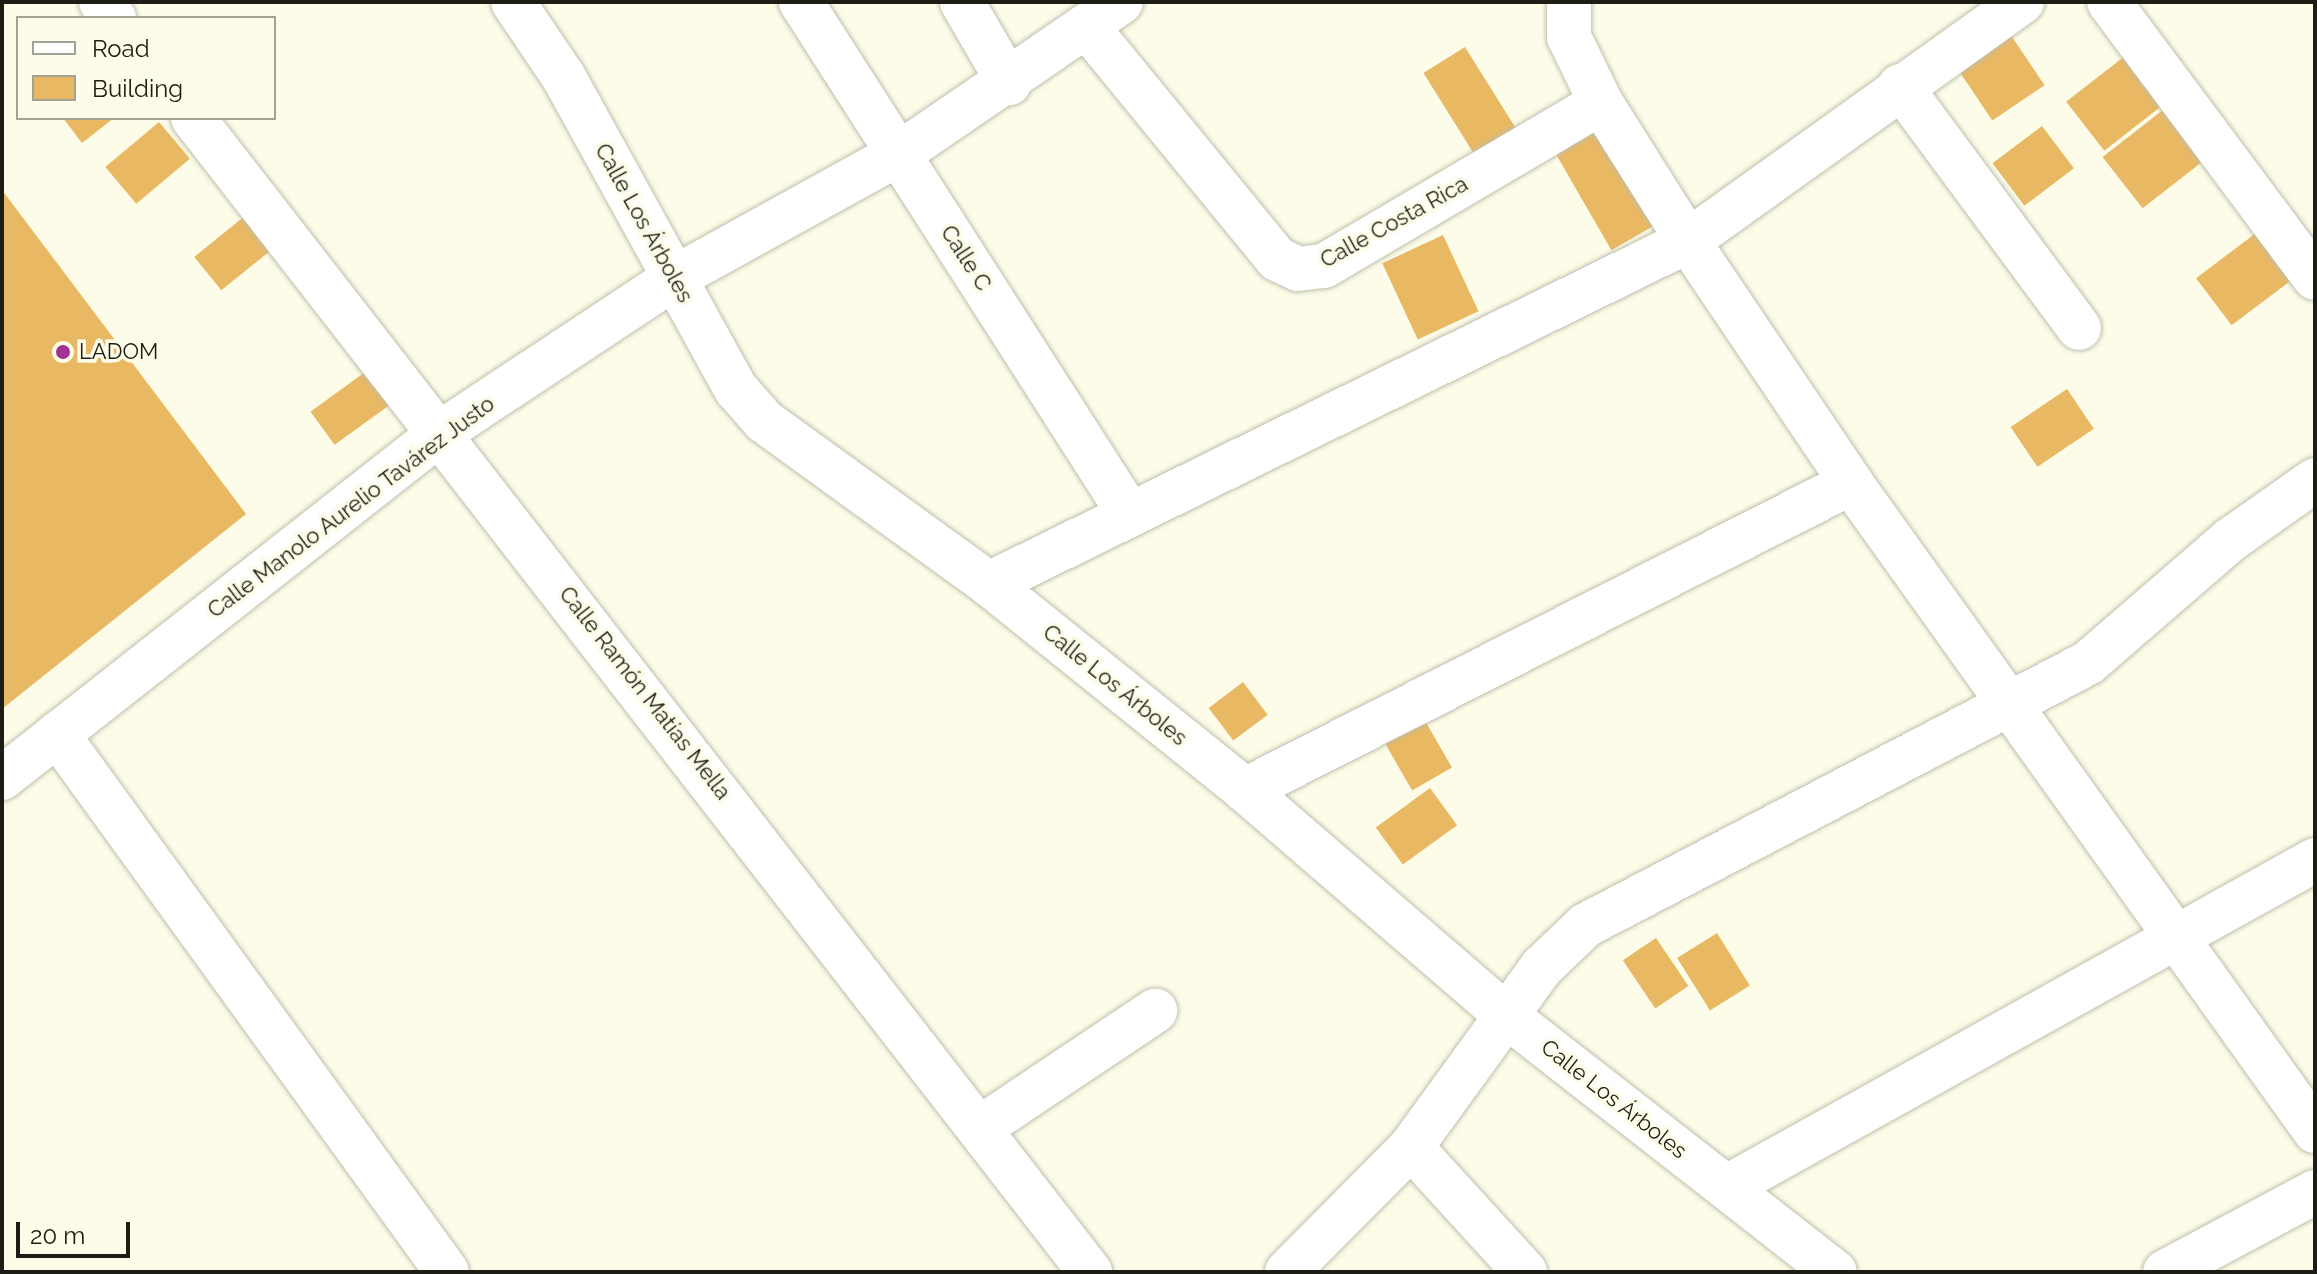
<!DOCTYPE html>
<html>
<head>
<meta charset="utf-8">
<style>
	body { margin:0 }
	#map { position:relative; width:2317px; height:1274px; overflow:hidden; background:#fcfce9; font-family:Raleway,sans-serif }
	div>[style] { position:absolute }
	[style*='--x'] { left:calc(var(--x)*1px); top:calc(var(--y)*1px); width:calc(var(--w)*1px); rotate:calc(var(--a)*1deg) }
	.building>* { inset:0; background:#e9b863; transform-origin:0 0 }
	.roads { filter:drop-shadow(0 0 2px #bfbfad) drop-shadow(0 0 2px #bfbfad) }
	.minor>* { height:44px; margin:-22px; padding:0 22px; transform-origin:22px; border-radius:22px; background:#fff }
	.dots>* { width:22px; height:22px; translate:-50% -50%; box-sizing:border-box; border:4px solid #fcfce9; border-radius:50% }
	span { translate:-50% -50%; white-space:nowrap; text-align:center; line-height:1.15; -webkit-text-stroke:7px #fcfce9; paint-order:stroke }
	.street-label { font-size:22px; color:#1d1d16 }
	.poi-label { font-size:22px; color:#1d1d16 }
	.left { translate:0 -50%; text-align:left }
	.frame { position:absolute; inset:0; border:4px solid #1d1d16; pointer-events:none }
	.legend { position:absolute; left:16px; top:16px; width:260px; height:104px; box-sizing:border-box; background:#fcfce9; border:2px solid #a3a395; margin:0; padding:10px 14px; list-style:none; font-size:24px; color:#1d1d16 }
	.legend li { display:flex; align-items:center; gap:16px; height:40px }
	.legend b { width:40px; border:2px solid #a3a395 }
	.scale { position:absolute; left:16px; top:1222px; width:114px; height:36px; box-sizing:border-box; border:4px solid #1d1d16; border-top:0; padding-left:10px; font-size:24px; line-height:28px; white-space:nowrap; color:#1d1d16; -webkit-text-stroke:6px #fcfce9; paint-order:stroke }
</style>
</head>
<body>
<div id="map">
	<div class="building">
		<div style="left:2006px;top:28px;width:69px;height:63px;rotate:56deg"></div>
		<div style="left:1465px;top:47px;width:95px;height:49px;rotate:58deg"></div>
		<div style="left:2130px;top:52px;width:62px;height:81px;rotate:52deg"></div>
		<div style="left:2168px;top:106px;width:65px;height:83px;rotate:52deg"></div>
		<div style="clip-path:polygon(63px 118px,114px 118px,82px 143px)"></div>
		<div style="left:159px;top:122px;width:48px;height:70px;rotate:50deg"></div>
		<div style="left:1594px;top:124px;width:118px;height:48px;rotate:60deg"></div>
		<div style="left:2042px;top:126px;width:53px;height:62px;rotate:53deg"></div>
		<div style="clip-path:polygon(2px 190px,246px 514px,2px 709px)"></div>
		<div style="left:251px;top:211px;width:43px;height:73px;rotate:51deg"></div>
		<div style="left:2260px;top:230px;width:59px;height:80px;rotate:53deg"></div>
		<div style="left:1443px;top:235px;width:84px;height:67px;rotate:65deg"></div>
		<div style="left:372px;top:367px;width:41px;height:76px;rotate:54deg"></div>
		<div style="left:2067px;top:389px;width:48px;height:68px;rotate:56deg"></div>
		<div style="left:1243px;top:682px;width:41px;height:43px;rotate:53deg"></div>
		<div style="left:1424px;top:719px;width:56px;height:46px;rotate:60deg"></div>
		<div style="left:1430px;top:788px;width:46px;height:67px;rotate:54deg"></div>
		<div style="left:1717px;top:933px;width:62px;height:47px;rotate:58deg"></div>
		<div style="left:1656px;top:938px;width:58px;height:40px;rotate:56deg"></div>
	</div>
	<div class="roads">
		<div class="minor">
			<div style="--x:101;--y:2;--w:21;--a:51"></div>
			<div style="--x:513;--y:2;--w:89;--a:56"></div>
			<div style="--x:563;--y:76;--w:358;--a:61.1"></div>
			<div style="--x:736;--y:389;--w:43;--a:48.8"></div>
			<div style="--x:764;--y:421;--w:278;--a:35.9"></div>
			<div style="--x:989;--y:584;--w:329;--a:38.8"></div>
			<div style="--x:1245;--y:790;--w:346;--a:40.8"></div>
			<div style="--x:1507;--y:1016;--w:416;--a:38"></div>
			<div style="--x:801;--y:2;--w:609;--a:57.33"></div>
			<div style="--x:962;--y:2;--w:94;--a:59.9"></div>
			<div style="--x:1569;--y:2;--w:35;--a:90"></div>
			<div style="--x:1569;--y:37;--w:73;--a:64.1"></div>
			<div style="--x:1601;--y:103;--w:163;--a:57.8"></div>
			<div style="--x:1688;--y:241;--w:292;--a:56"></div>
			<div style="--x:1851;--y:483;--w:797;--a:54.4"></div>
			<div style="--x:2109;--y:2;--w:344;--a:53.3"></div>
			<div style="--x:1088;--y:28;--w:298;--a:50.7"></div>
			<div style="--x:1277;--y:259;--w:23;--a:25"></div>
			<div style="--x:1298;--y:269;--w:26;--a:-7"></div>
			<div style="--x:1324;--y:266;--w:321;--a:-30.5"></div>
			<div style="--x:1900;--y:86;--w:301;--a:53.5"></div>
			<div style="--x:193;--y:118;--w:1462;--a:52.14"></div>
			<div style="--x:989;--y:584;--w:779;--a:-26.14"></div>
			<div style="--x:1688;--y:241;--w:411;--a:-35.6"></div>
			<div style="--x:57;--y:734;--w:664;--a:54.06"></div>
			<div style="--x:2;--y:778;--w:561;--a:-38.2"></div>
			<div style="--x:443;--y:431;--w:277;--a:-33.5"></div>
			<div style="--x:674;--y:278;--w:257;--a:-28.9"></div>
			<div style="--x:899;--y:154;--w:269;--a:-34.4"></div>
			<div style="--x:1245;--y:790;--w:679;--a:-26.87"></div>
			<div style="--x:980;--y:1128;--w:211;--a:-33.8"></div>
			<div style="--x:1411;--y:1147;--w:169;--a:47.6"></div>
			<div style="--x:1727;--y:1187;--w:673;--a:-29.08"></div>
			<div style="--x:1287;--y:1272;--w:176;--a:-45.2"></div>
			<div style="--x:1411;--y:1147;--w:223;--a:-54"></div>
			<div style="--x:1542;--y:967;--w:61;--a:-43.7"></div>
			<div style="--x:1586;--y:925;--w:566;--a:-27.56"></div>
			<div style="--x:2088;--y:663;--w:188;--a:-40.9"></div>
			<div style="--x:2230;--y:540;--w:104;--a:-35.2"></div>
			<div style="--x:2165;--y:1272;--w:170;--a:-28.1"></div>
		</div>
	</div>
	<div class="dots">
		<div style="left:63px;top:352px;background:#a13392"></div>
	</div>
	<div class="street-label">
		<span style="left:1394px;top:222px;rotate:-29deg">Calle Costa Rica</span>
		<span style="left:644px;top:223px;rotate:61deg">Calle Los Árboles</span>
		<span style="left:966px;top:258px;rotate:57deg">Calle C</span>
		<span style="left:351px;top:507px;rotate:-37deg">Calle Manolo Aurelio Tavárez Justo</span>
		<span style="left:1115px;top:685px;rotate:39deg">Calle Los Árboles</span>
		<span style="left:645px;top:693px;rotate:52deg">Calle Ramón Matías Mella</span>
		<span style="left:1614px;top:1099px;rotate:38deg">Calle Los Árboles</span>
	</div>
	<div class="poi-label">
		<span class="left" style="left:79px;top:352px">LADOM</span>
	</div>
	<div class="frame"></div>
	<ul class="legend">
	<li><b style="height:10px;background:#fff"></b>Road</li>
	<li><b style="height:22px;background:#e9b863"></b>Building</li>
	</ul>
	<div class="scale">20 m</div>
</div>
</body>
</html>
